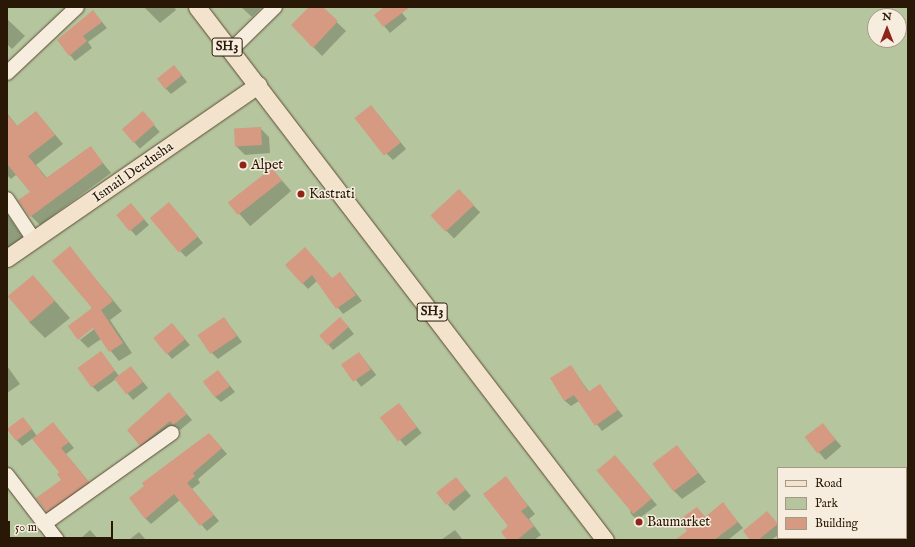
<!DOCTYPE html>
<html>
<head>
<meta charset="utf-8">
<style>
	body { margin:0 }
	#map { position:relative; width:915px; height:547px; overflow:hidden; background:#f3e3cc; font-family:"IM FELL English",serif }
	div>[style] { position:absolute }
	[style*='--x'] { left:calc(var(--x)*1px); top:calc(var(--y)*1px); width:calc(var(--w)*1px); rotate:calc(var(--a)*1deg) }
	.green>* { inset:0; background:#b5c59d }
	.shadow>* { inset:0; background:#0003; transform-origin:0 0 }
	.building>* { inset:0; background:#d69a82; transform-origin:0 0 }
	.roads { filter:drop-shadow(0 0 1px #5c4b37) drop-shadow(0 0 1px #5c4b37) }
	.minor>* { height:14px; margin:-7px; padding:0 7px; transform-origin:7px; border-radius:7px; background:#f7edde }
	.major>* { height:17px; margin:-8.5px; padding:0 8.5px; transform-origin:8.5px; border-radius:8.5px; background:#f3e3cc }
	.dots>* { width:11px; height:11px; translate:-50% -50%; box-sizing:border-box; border:2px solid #f7edde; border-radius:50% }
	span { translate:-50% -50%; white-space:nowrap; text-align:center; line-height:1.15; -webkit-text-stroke:3px #f7edde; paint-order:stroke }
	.shield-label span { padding:1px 3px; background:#f7edde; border:1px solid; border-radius:3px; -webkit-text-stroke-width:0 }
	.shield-label { font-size:13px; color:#291805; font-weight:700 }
	.poi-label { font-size:14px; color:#291805 }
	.left { translate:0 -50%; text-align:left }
	.street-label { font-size:14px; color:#291805 }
	.frame { position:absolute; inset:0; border:8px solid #291805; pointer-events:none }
	.legend { position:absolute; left:777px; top:467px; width:130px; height:72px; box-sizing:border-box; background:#f7edde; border:1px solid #a59887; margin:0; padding:5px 7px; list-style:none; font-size:12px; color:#291805 }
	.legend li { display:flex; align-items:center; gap:8px; height:20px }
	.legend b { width:20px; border:1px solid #a59887 }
	.north { position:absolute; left:867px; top:8px; width:40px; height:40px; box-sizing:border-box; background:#f7edde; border:1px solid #a59887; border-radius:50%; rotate:0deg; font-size:11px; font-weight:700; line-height:16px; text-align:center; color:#291805 }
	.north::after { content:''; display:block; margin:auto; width:14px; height:18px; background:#8f2418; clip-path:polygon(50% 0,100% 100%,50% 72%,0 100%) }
	.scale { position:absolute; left:8px; top:521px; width:105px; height:18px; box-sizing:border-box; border:2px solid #291805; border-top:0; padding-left:5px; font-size:12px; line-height:14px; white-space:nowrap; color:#291805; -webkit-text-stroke:3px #f7edde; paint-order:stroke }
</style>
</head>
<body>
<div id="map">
	<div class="green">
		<div style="clip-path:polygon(evenodd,7px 7px,908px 7px,908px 540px,7px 540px,7px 7px,875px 16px,899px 16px,899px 40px,875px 40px,875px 16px,7px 7px,778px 468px,906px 468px,906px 538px,778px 538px,778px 468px)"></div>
	</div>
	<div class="shadow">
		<div style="clip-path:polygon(144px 7px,174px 7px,176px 10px,160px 23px)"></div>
		<div style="clip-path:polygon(241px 7px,262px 7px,252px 17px)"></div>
		<div style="clip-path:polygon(311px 7px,321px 7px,346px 31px,322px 56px,292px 25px)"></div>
		<div style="clip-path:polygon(386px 7px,397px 7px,407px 19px,390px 33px,375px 15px)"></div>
		<div style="clip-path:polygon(93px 11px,107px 28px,88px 42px,92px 48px,75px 61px,70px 55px)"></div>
		<div style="clip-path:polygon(7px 19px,25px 36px,12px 49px,7px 44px)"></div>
		<div style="clip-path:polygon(174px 66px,187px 82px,171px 94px,165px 88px)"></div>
		<div style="clip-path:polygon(36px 112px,63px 144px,36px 165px,47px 178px,90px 147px,111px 173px,40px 225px,31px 216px,31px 192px,17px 174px,11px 179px,7px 175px,7px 113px,18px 127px)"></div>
		<div style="left:143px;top:112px;width:26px;height:26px;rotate:50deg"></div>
		<div style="clip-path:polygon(377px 113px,406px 149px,393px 160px,387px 154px)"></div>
		<div style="clip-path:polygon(260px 128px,269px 137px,270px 153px,245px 155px,236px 146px)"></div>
		<div style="left:272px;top:169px;width:29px;height:54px;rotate:49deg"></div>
		<div style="left:459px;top:191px;width:30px;height:37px;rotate:45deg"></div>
		<div style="clip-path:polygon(136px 210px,149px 225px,136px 236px,118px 215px)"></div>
		<div style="clip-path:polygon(175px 210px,203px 243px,186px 257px,180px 251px)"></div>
		<div style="clip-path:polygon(7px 214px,24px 239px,7px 250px)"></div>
		<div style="clip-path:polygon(70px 248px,122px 311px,110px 320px,132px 353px,119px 361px,101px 339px,88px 348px,80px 340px,98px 326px)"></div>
		<div style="clip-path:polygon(286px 265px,333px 279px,340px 273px,362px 301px,343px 314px,317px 281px,308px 289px)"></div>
		<div style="clip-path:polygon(33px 276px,70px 318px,45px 338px,29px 322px)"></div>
		<div style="clip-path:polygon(224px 318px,242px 342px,218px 359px,212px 353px)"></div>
		<div style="clip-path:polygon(172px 324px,190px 345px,172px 359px,167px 353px)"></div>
		<div style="clip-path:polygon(346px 324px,354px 334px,333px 350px,320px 335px)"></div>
		<div style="clip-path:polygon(101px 352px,119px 376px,131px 367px,148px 388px,133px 400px,116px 379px,98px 392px,92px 386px)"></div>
		<div style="left:359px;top:353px;width:28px;height:19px;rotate:52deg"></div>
		<div style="clip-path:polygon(7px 366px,20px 384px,7px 393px)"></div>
		<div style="clip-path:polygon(571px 366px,589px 392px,599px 385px,623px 416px,602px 431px,579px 401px,571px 406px,565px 401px,551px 378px)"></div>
		<div style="clip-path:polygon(218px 371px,235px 392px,221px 402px,215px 397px)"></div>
		<div style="clip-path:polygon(175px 400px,192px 420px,180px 430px,176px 426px,146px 451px,140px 445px)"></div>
		<div style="left:399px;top:405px;width:36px;height:21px;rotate:51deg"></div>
		<div style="clip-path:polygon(53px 423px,74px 448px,66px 454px,94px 488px,53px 517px,47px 511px,62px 480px,61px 472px,33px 438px,22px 446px,8px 430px,29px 425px,37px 436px)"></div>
		<div style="left:823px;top:425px;width:28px;height:21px;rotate:49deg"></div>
		<div style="clip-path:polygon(215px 440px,227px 454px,198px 479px,200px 483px,192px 489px,219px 521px,207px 531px,180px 500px,151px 524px,145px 518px)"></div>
		<div style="clip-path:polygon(677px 446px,706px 482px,682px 499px,673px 490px)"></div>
		<div style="clip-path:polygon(615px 456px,657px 505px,637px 520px,631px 514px)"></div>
		<div style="clip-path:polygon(506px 478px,535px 514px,529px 519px,541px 535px,534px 540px,508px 540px)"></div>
		<div style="clip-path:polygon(461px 484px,471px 496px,454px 511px,448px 505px)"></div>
		<div style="clip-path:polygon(697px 508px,705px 517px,728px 510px,743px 528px,728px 540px,677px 540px,689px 531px)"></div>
		<div style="clip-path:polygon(773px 518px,778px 525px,778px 535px,771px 540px,751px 540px)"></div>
		<div style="clip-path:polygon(90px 530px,99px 540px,79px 540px)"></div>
		<div style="clip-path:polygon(455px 530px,463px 540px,441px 540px)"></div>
		<div style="clip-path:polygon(139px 532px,146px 540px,129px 540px)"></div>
		<div style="left:857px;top:538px;width:24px;height:3px"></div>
	</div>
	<div class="building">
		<div style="clip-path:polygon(309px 7px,323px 7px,338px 21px,313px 48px,291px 25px)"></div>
		<div style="clip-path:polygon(384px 7px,410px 7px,383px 27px,374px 15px)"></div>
		<div style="clip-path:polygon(93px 10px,102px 22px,83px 36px,87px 41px,69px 56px,57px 40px)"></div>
		<div style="left:174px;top:65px;width:13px;height:22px;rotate:51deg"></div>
		<div style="left:371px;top:105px;width:48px;height:21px;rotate:52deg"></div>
		<div style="clip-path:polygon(36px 111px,55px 135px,28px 156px,46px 178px,91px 146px,103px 163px,30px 217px,18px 200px,30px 192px,7px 164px,7px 114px,17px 126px)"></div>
		<div style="left:143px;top:111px;width:18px;height:28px;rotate:49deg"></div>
		<div style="left:261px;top:127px;width:18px;height:27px;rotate:87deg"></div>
		<div style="left:272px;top:168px;width:16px;height:56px;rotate:52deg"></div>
		<div style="left:459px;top:189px;width:22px;height:39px;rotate:47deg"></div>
		<div style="left:169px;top:202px;width:45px;height:25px;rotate:50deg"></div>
		<div style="left:131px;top:203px;width:21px;height:19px;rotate:51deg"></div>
		<div style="clip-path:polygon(70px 246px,113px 301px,101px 310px,123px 343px,109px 352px,93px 328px,78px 340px,68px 326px,92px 308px,52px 261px)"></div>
		<div style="clip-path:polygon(305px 247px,332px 278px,340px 272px,356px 295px,336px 309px,312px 275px,302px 284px,285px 265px)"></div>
		<div style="left:33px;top:275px;width:34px;height:33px;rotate:50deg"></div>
		<div style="left:224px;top:317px;width:23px;height:32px;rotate:56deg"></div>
		<div style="left:340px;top:317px;width:13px;height:28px;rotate:48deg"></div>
		<div style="left:172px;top:323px;width:21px;height:24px;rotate:51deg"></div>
		<div style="left:101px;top:351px;width:24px;height:29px;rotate:54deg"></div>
		<div style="left:359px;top:352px;width:21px;height:22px;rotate:55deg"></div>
		<div style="clip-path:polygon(571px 365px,588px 392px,600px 384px,618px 410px,595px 426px,574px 395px,564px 401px,550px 378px)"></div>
		<div style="left:131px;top:366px;width:20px;height:21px;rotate:53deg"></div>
		<div style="left:218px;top:370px;width:20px;height:19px;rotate:53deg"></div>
		<div style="clip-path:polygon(169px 392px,187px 414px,173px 425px,170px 421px,140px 446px,127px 430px)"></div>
		<div style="left:399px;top:403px;width:30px;height:24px;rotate:53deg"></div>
		<div style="left:23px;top:417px;width:15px;height:20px;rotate:53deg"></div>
		<div style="clip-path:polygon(53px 422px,69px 442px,61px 448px,89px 482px,47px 512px,36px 498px,61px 480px,57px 474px,59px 472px,32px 439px)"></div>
		<div style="left:823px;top:423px;width:21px;height:23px;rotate:53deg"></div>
		<div style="clip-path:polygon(209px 433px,222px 448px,193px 473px,195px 476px,187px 483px,214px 515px,200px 526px,174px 494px,145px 519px,129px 498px,144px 486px,142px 483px)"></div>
		<div style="left:677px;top:445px;width:35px;height:31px;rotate:53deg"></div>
		<div style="left:615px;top:455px;width:57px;height:24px;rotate:50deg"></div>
		<div style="clip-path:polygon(506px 476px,528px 506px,521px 511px,534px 526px,517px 540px,507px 540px,501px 532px,508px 526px,483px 494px)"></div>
		<div style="left:456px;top:477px;width:16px;height:25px;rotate:52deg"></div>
		<div style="clip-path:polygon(723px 502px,738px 522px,714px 540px,675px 540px,687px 531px,679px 520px,697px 507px,705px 517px)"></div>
		<div style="clip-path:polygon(767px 511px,778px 524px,758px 540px,750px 540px,743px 531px)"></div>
	</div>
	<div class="roads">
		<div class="minor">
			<div style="--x:230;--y:51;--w:63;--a:-44.4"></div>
			<div style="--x:7;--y:73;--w:96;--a:-43.3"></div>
			<div style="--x:7;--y:199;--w:49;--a:56.6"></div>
			<div style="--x:7;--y:475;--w:82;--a:52.4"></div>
			<div style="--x:44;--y:524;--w:157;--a:-35.4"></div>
		</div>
		<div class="major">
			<div style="--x:197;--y:7;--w:671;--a:52.57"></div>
			<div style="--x:7;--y:258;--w:305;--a:-34.6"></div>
		</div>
	</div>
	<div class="dots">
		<div style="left:243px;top:165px;background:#8f2418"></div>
		<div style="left:301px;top:194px;background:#8f2418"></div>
		<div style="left:639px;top:522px;background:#8f2418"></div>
	</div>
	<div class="shield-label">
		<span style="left:227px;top:47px">SH3</span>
		<span style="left:432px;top:312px">SH3</span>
	</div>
	<div class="poi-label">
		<span class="left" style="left:251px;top:165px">Alpet</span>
		<span class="left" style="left:309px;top:194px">Kastrati</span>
		<span class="left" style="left:647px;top:522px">Baumarket</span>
	</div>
	<div class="street-label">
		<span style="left:133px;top:172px;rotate:-35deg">Ismail Derdusha</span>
	</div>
	<div class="frame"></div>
	<ul class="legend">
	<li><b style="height:5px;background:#f3e3cc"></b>Road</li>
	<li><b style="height:11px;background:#b5c59d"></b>Park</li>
	<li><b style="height:11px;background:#d69a82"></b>Building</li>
	</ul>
	<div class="north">N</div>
	<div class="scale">50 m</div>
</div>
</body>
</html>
